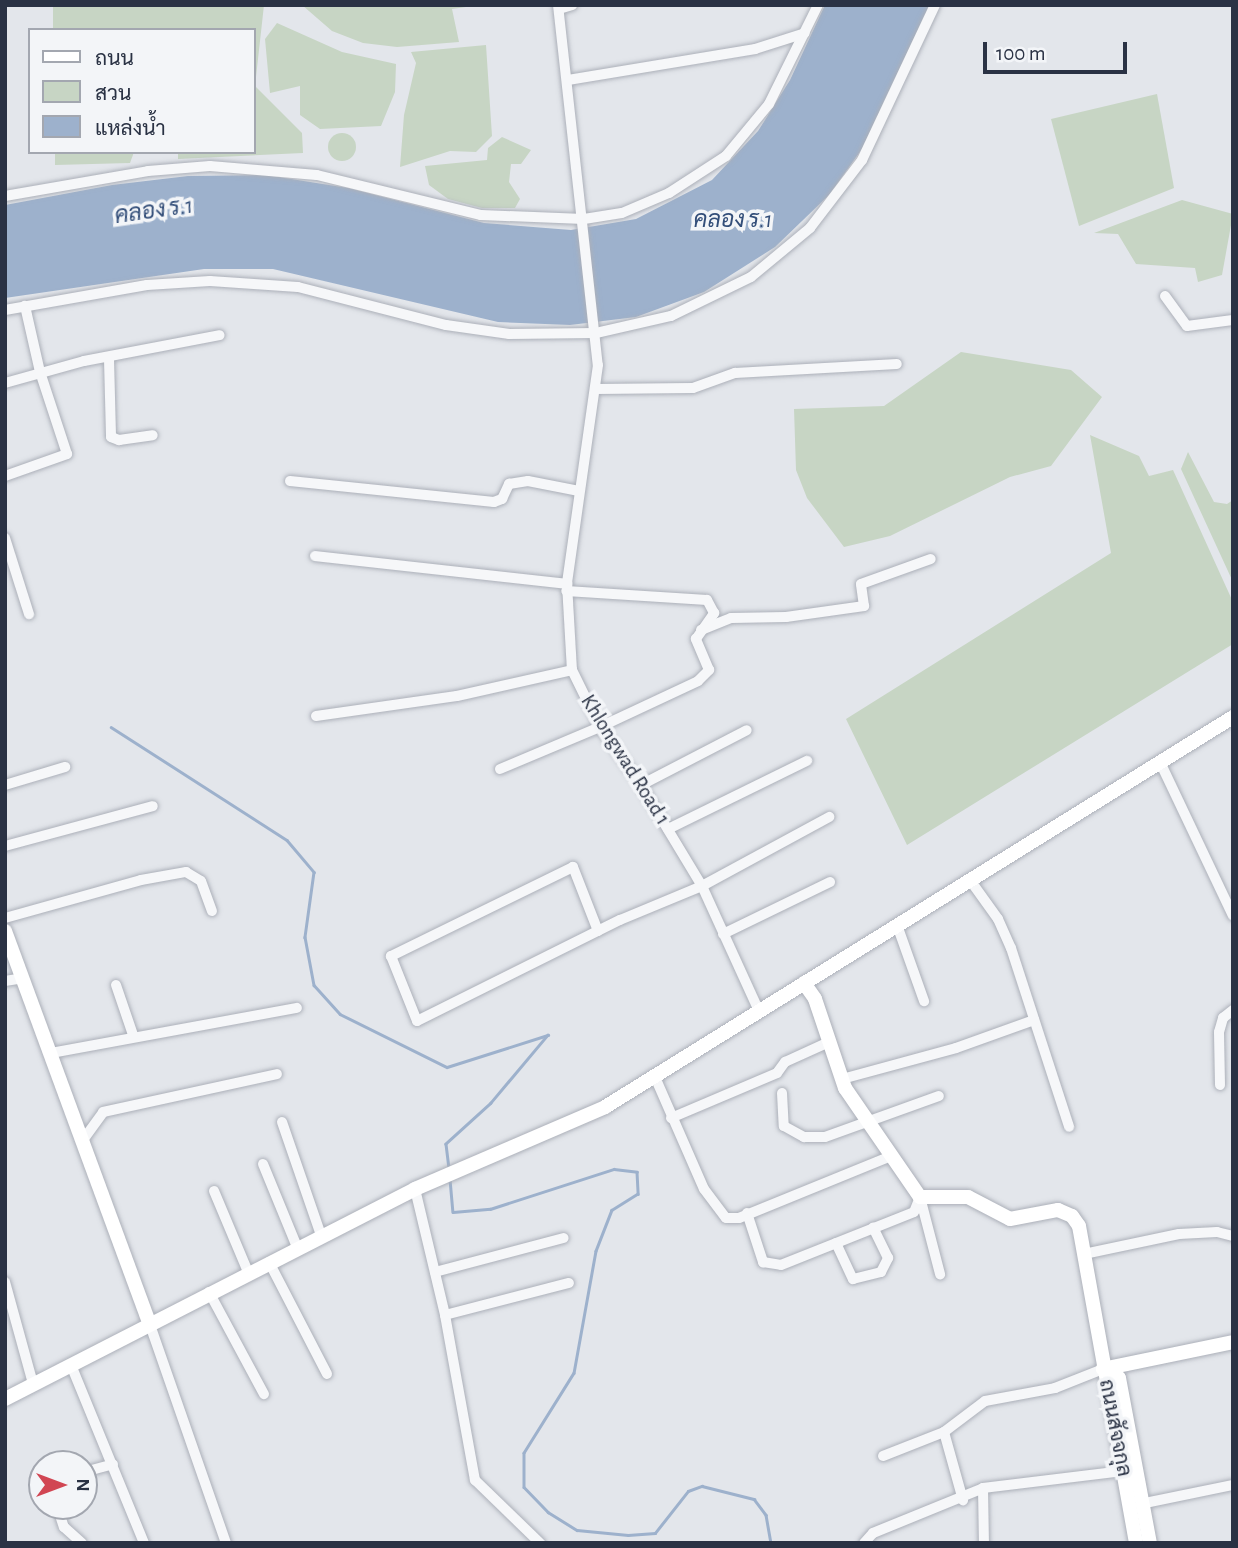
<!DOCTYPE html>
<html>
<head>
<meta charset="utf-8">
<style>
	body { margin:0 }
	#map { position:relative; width:1238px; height:1548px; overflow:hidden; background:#e3e6eb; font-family:"Alegreya Sans",Sarabun,sans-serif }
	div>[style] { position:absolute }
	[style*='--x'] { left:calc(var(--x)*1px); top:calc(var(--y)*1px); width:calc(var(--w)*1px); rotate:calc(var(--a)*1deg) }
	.green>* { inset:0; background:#c7d5c4 }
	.round { border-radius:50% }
	.water>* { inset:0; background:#9db1cc }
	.stream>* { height:2.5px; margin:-1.25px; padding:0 1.25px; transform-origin:1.25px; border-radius:1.25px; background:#9db1cc }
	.roads { filter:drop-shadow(0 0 2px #acb0b9) drop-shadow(0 0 2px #acb0b9) }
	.street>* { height:10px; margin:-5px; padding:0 5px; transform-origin:5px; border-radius:5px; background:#f6f7f9 }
	.secondary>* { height:14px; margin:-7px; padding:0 7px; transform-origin:7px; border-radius:7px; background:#fff }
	span { translate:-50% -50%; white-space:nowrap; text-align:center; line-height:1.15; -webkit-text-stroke:7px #f3f5f8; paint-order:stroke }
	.street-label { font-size:21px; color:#2a3244 }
	.water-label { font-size:23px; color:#334e79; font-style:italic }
	.frame { position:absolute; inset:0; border:7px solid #2a3244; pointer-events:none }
	.legend { position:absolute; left:28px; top:28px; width:228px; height:126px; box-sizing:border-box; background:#f3f5f8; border:2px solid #a3a7b0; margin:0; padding:9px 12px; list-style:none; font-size:21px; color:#2a3244 }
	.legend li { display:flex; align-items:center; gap:14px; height:35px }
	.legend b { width:35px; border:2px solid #a3a7b0 }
	.north { position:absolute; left:28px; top:1450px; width:70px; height:70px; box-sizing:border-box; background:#f3f5f8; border:2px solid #a3a7b0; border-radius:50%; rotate:90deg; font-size:19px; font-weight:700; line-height:28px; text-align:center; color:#2a3244 }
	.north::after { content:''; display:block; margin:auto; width:24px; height:32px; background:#d14653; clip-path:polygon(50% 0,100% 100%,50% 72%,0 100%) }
	.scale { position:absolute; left:983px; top:42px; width:144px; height:32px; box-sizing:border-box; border:4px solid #2a3244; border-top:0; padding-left:9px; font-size:21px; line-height:24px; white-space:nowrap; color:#2a3244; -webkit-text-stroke:5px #f3f5f8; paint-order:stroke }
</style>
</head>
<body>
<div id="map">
	<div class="green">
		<div style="clip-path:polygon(53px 5px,264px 5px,255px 86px,302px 133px,303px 153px,178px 159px,178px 152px,254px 152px,254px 30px,53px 30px)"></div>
		<div style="clip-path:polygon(302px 5px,480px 5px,452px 9px,459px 42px,397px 47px,363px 43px,332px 31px)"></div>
		<div style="clip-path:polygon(277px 23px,342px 52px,396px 64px,395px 92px,381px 126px,320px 129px,300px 115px,300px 86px,270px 93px,265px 39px)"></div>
		<div style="clip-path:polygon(486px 45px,492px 136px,476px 152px,450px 151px,400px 167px,404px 115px,416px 63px,411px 52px)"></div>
		<div style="clip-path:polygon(1157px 94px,1174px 188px,1079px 226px,1051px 119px)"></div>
		<div class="round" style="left:328px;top:133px;width:28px;height:28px"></div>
		<div style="clip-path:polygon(502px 137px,531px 150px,521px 164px,511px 164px,509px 182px,520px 199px,515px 208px,482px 208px,448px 199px,429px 185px,425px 166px,487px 160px,488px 148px)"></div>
		<div style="clip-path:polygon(55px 152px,134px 152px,130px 163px,55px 165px)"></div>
		<div style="clip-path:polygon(1182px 200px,1233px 214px,1222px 275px,1198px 282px,1195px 268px,1136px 264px,1118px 234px,1094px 233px)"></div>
		<div style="clip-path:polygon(961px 352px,1071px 370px,1102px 397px,1051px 466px,1010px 477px,890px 536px,844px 547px,807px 498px,796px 470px,794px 409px,884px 406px)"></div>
		<div style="clip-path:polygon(1090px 435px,1139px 456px,1149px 476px,1173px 470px,1233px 602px,1233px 644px,907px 845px,846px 719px,1111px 553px)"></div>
		<div style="clip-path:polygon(1188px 452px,1214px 502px,1227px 504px,1233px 500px,1233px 582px,1181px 469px)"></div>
	</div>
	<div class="water">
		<div style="clip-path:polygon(825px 5px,931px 5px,869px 139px,829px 195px,775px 247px,704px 292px,636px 317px,570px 325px,498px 322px,273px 269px,204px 269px,5px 298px,5px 205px,112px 185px,188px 176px,266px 175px,348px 188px,484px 223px,571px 230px,636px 219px,712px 180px,758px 131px,790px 80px)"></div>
	</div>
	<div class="stream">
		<div style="--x:111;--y:727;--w:209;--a:32.7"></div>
		<div style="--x:287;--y:840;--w:42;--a:49.8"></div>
		<div style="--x:314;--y:872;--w:66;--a:97.9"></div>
		<div style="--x:305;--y:937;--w:49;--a:79.4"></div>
		<div style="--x:314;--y:985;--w:39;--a:48"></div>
		<div style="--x:340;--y:1014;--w:119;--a:26.4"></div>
		<div style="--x:447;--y:1067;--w:106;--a:-17.6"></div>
		<div style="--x:548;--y:1035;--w:89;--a:130"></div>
		<div style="--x:491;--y:1103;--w:61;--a:137.7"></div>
		<div style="--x:446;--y:1144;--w:25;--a:83"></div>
		<div style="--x:450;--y:1179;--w:33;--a:85"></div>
		<div style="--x:453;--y:1212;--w:37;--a:-5"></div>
		<div style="--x:490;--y:1209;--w:130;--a:-17.9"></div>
		<div style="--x:614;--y:1169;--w:23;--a:7"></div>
		<div style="--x:637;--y:1172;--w:22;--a:87"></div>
		<div style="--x:638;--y:1194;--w:31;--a:148"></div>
		<div style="--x:612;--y:1210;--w:44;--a:111.3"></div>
		<div style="--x:596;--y:1251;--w:124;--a:100.2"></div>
		<div style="--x:574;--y:1373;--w:94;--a:122"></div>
		<div style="--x:524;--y:1453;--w:34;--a:90"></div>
		<div style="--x:524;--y:1487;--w:35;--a:46"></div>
		<div style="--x:548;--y:1512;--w:34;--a:32"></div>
		<div style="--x:577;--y:1530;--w:51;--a:5.6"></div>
		<div style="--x:628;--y:1535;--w:27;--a:-4"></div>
		<div style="--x:655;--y:1533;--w:53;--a:-51.8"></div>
		<div style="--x:688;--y:1491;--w:15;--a:-20"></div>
		<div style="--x:702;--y:1486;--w:54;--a:14"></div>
		<div style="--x:754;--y:1499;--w:20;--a:53"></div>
		<div style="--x:766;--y:1515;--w:28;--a:80"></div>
	</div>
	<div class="roads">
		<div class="street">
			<div style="--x:558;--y:5;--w:362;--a:83.7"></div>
			<div style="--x:598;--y:365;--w:221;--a:98.1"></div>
			<div style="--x:567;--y:584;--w:86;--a:86.7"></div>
			<div style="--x:572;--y:670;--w:64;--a:63.8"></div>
			<div style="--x:600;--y:727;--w:71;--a:54.7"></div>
			<div style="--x:641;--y:785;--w:118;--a:58.9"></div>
			<div style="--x:702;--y:886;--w:137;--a:65.5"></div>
			<div style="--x:559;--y:9;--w:14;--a:-17"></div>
			<div style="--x:568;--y:80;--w:190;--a:-9.4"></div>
			<div style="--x:755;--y:49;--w:52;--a:-17.7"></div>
			<div style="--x:5;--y:196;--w:145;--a:-9.9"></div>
			<div style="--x:148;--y:171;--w:62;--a:-4.6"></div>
			<div style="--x:210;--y:166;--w:107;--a:4.8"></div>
			<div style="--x:317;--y:175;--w:169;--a:13.7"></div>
			<div style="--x:481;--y:215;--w:103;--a:2.2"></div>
			<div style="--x:584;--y:219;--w:38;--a:-9"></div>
			<div style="--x:622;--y:213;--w:51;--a:-23.1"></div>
			<div style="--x:669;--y:193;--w:68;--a:-33"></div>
			<div style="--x:726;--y:156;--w:67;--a:-50.4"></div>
			<div style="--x:769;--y:104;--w:110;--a:-63.7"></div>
			<div style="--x:1165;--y:296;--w:37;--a:54"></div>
			<div style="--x:1187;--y:326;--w:46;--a:-7.4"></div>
			<div style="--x:5;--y:310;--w:144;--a:-10"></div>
			<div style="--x:147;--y:285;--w:63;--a:-3.6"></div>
			<div style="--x:210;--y:281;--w:88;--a:3.9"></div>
			<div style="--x:298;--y:287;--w:153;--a:14.4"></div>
			<div style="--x:446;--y:325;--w:64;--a:8.1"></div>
			<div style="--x:509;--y:334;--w:87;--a:-0.7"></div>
			<div style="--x:596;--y:333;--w:77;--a:-12.8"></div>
			<div style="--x:671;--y:316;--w:89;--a:-26"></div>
			<div style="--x:751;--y:277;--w:77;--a:-39.7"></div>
			<div style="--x:810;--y:228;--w:86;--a:-52.6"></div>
			<div style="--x:862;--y:160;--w:171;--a:-64.8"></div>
			<div style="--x:109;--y:359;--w:78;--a:88.5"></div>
			<div style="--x:111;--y:437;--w:9;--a:21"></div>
			<div style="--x:119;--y:440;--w:34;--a:-8"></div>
			<div style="--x:5;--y:383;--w:82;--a:-15.6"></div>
			<div style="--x:84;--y:361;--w:138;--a:-10.8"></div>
			<div style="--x:596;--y:389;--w:97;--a:-0.6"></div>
			<div style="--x:693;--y:388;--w:45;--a:-19.7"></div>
			<div style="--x:735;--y:373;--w:162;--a:-3.2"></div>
			<div style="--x:5;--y:476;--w:66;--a:-19.5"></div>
			<div style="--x:67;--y:454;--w:86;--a:-108.2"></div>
			<div style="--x:40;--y:372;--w:68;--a:-102.8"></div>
			<div style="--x:290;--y:481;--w:205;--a:5.9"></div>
			<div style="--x:494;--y:502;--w:9;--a:-21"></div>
			<div style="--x:502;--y:499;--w:17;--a:-65"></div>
			<div style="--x:509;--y:484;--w:19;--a:-9"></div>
			<div style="--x:528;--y:481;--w:52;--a:11.1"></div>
			<div style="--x:5;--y:538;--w:80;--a:72.5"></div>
			<div style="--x:315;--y:556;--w:254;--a:6.3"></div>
			<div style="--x:701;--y:630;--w:32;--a:-22"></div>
			<div style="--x:731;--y:618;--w:55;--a:-1"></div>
			<div style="--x:786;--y:617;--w:79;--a:-8"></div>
			<div style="--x:864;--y:606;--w:22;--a:-98"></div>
			<div style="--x:861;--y:584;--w:74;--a:-19.7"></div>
			<div style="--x:316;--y:716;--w:142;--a:-8.1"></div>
			<div style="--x:457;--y:696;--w:118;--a:-12.7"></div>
			<div style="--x:1160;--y:762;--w:170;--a:64.6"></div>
			<div style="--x:500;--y:769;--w:108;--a:-22.8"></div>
			<div style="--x:600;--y:727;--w:108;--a:-25.1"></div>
			<div style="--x:698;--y:681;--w:16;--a:-45"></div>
			<div style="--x:709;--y:670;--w:34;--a:-113"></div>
			<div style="--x:696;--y:639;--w:32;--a:-55"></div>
			<div style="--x:714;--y:613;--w:15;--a:-118"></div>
			<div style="--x:707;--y:600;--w:141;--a:-176.3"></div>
			<div style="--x:5;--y:785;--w:63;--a:-16.7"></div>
			<div style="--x:641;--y:785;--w:119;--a:-27.4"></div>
			<div style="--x:668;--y:829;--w:155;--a:-26.1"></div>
			<div style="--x:5;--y:846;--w:153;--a:-15.1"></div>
			<div style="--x:970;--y:880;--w:48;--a:54.3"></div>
			<div style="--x:998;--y:919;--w:32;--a:66"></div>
			<div style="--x:1011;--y:948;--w:188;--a:72"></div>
			<div style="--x:5;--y:918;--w:141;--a:-15.6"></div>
			<div style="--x:141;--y:880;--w:46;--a:-10.1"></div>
			<div style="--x:186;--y:872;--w:17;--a:31"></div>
			<div style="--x:201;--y:881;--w:32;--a:70"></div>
			<div style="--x:897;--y:925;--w:81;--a:70.4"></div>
			<div style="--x:598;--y:931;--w:69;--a:-111.3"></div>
			<div style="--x:573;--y:867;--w:203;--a:153.9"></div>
			<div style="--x:391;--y:956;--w:70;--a:68.2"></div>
			<div style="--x:417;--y:1021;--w:227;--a:-26.5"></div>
			<div style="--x:620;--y:920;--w:89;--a:-22.5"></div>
			<div style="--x:702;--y:886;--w:145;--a:-28.5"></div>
			<div style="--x:723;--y:934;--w:119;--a:-25.9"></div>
			<div style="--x:5;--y:981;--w:19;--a:-9"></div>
			<div style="--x:116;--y:985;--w:53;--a:71.2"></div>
			<div style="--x:51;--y:1053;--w:250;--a:-10.4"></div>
			<div style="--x:655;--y:1077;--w:122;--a:66.4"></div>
			<div style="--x:704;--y:1189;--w:36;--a:53"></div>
			<div style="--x:726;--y:1218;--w:13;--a:0"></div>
			<div style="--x:739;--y:1218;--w:166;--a:-22.2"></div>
			<div style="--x:842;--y:1079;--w:118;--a:-15.2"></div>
			<div style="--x:956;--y:1048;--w:83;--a:-19.7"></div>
			<div style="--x:1220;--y:1085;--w:53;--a:-91.1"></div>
			<div style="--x:1219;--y:1032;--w:15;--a:-74"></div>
			<div style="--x:1223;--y:1018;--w:13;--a:-39"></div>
			<div style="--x:782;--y:1093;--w:33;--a:87"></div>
			<div style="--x:784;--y:1126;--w:23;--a:29"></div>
			<div style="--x:804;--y:1137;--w:21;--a:0"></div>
			<div style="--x:825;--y:1137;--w:121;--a:-19.8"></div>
			<div style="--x:671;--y:1118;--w:115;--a:-23"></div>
			<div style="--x:777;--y:1073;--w:14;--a:-54"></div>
			<div style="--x:785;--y:1062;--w:48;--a:-24.4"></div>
			<div style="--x:282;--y:1122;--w:120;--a:71"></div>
			<div style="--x:83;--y:1140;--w:34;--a:-54"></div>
			<div style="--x:103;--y:1112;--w:178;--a:-12.3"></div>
			<div style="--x:263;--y:1164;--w:90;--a:67.7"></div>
			<div style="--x:415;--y:1189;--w:130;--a:76.6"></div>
			<div style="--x:445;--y:1315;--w:168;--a:79.7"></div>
			<div style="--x:475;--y:1480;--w:91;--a:44.1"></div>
			<div style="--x:214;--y:1191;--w:88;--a:67.2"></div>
			<div style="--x:747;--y:1213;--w:52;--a:71.9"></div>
			<div style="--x:763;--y:1262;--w:18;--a:9"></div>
			<div style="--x:781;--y:1265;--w:143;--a:-21.7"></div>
			<div style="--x:914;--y:1212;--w:16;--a:-68"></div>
			<div style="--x:920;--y:1197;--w:80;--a:75.4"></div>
			<div style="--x:836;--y:1243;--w:40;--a:65"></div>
			<div style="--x:853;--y:1279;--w:29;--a:-14"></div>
			<div style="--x:881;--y:1272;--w:16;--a:-63"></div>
			<div style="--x:888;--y:1258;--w:34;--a:-116"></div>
			<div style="--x:1084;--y:1254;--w:97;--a:-11.9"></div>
			<div style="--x:1179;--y:1234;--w:38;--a:-3"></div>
			<div style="--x:1217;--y:1232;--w:16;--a:14"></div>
			<div style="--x:269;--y:1262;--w:126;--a:62.6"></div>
			<div style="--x:435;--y:1272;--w:133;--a:-14.8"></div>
			<div style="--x:5;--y:1282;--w:106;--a:74.6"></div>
			<div style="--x:209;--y:1292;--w:116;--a:61.7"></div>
			<div style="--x:445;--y:1315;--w:128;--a:-14.5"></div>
			<div style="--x:149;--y:1322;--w:234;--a:70.8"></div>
			<div style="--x:71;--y:1365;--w:192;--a:67.7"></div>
			<div style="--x:944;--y:1432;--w:71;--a:74.4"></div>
			<div style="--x:883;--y:1456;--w:66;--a:-21.5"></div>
			<div style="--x:944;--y:1432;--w:51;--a:-37.1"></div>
			<div style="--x:985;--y:1401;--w:71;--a:-10.5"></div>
			<div style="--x:1055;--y:1388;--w:52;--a:-21.6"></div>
			<div style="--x:84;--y:1472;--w:30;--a:-15"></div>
			<div style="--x:983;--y:1488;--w:55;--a:89"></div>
			<div style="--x:1145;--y:1503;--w:90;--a:-11.6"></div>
			<div style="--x:57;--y:1506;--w:22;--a:72"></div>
			<div style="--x:64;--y:1527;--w:24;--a:42"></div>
			<div style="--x:864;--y:1543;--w:13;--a:-48"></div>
			<div style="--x:873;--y:1533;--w:119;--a:-22.2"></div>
			<div style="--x:983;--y:1488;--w:141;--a:-6.9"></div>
		</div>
		<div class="secondary">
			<div style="--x:5;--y:931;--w:417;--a:69.8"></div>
			<div style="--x:804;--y:983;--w:19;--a:55"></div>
			<div style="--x:815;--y:999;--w:94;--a:71.4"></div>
			<div style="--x:845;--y:1088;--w:132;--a:55.5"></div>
			<div style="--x:920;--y:1197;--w:48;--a:0"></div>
			<div style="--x:968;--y:1197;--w:47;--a:27.6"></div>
			<div style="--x:1010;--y:1219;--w:49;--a:-10.6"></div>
			<div style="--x:1058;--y:1210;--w:15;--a:23"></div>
			<div style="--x:1072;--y:1216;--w:12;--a:55"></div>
			<div style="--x:1079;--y:1226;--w:322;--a:79.8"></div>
			<div style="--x:1103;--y:1369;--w:18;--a:29"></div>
			<div style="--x:1119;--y:1378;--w:168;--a:79.4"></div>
			<div style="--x:1103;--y:1369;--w:133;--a:-11.7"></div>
			<div style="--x:5;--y:1399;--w:461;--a:-27.1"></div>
			<div style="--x:415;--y:1189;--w:207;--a:-23.3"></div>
			<div style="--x:605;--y:1107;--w:739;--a:-31.84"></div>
		</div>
	</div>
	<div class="street-label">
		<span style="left:625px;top:760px;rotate:58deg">Khlongwad Road 1</span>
		<span style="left:1115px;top:1428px;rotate:79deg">ถนนสัจจกุล</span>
	</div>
	<div class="water-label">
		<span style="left:154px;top:212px;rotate:-8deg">คลอง ร.1</span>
		<span style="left:733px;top:221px">คลอง ร.1</span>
	</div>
	<div class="frame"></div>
	<ul class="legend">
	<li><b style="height:9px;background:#fff"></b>ถนน</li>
	<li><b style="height:19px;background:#c7d5c4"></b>สวน</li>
	<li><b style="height:19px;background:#9db1cc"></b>แหล่งน้ำ</li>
	</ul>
	<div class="north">N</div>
	<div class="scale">100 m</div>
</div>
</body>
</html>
